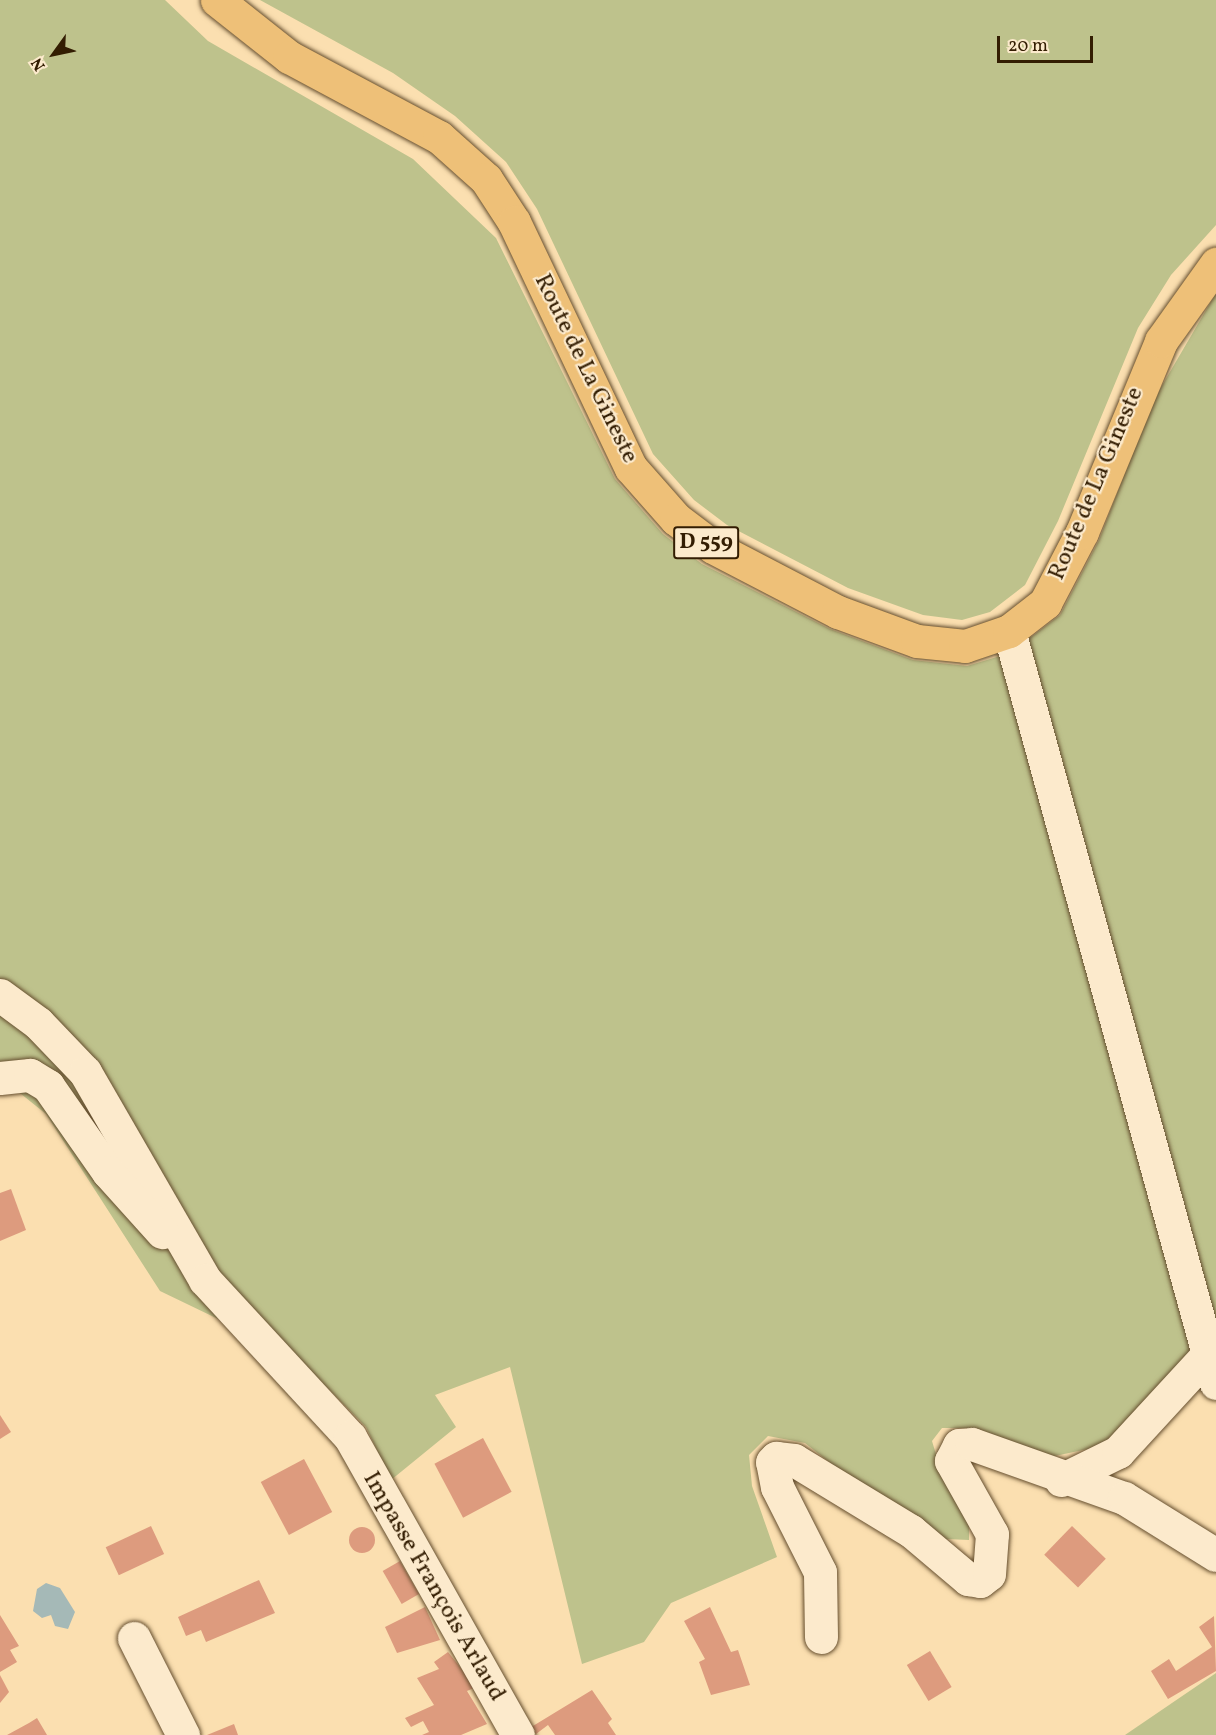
<!DOCTYPE html>
<html>
<head>
<meta charset="utf-8">
<style>
	body { margin:0 }
	#map { position:relative; width:1216px; height:1735px; overflow:hidden; background:#fbdfb0; font-family:Vollkorn,serif }
	div>[style] { position:absolute }
	[style*='--x'] { left:calc(var(--x)*1px); top:calc(var(--y)*1px); width:calc(var(--w)*1px); rotate:calc(var(--a)*1deg) }
	.green>* { inset:0; background:#bec28c }
	.water>* { inset:0; background:#a5b9b7 }
	.building>* { inset:0; background:#dd9b7e; transform-origin:0 0 }
	.round { border-radius:50% }
	.roads { filter:drop-shadow(0 0 2px #654e2e) drop-shadow(0 0 2px #654e2e) }
	.minor>* { height:33px; margin:-16.5px; padding:0 16.5px; transform-origin:16.5px; border-radius:16.5px; background:#fceacc }
	.major>* { height:33px; margin:-16.5px; padding:0 16.5px; transform-origin:16.5px; border-radius:16.5px; background:#eec078 }
	span { translate:-50% -50%; white-space:nowrap; text-align:center; line-height:1.15; -webkit-text-stroke:4.5px #fceacc; paint-order:stroke }
	.shield-label span { padding:2px 4px; background:#fceacc; border:2px solid; border-radius:4px; -webkit-text-stroke-width:0 }
	.shield-label { font-size:22px; color:#331d02; font-weight:700 }
	.street-label { font-size:24px; color:#331d02 }
	.north { position:absolute; left:24px; top:24px; width:60px; height:60px; -webkit-text-stroke:4px #fceacc; paint-order:stroke; rotate:237deg; font-size:16px; font-weight:700; line-height:24px; text-align:center; color:#331d02 }
	.north::after { content:''; display:block; margin:auto; width:21px; height:27px; background:#331d02; clip-path:polygon(50% 0,100% 100%,50% 72%,0 100%) }
	.scale { position:absolute; left:997px; top:36px; width:96px; height:27px; box-sizing:border-box; border:3px solid #331d02; border-top:0; padding-left:8px; font-size:18px; line-height:21px; white-space:nowrap; color:#331d02; -webkit-text-stroke:4px #fceacc; paint-order:stroke }
</style>
</head>
<body>
<div id="map">
	<div class="green">
		<div style="clip-path:polygon(0 0,165px 0,208px 41px,413px 159px,496px 238px,615px 479px,663px 534px,702px 564px,830px 629px,913px 660px,967px 666px,1010px 653px,1060px 615px,1099px 540px,1153px 401px,1216px 293px,1216px 1353px,1102px 1446px,1050px 1457px,969px 1428px,942px 1428px,932px 1441px,941px 1471px,969px 1512px,969px 1540px,946px 1539px,853px 1481px,805px 1443px,768px 1436px,749px 1455px,752px 1486px,777px 1557px,671px 1603px,644px 1642px,582px 1664px,510px 1367px,435px 1395px,456px 1427px,391px 1480px,366px 1427px,297px 1357px,160px 1291px,46px 1114px,0 1077px)"></div>
		<div style="clip-path:polygon(260px 0,1216px 0,1216px 225px,1171px 275px,1138px 328px,1058px 521px,1025px 585px,990px 612px,962px 620px,923px 615px,848px 588px,727px 525px,694px 500px,653px 454px,537px 209px,506px 162px,455px 116px,393px 73px)"></div>
		<div style="clip-path:polygon(1216px 1673px,1216px 1735px,1125px 1735px)"></div>
	</div>
	<div class="water">
		<div style="clip-path:polygon(46px 1583px,60px 1588px,75px 1612px,68px 1629px,55px 1626px,51px 1615px,42px 1618px,33px 1611px,37px 1589px)"></div>
	</div>
	<div class="building">
		<div style="clip-path:polygon(11px 1189px,26px 1230px,0 1241px,0 1193px)"></div>
		<div style="clip-path:polygon(0 1415px,11px 1432px,0 1439px)"></div>
		<div style="left:483px;top:1438px;width:61px;height:55px;rotate:62deg"></div>
		<div style="left:304px;top:1459px;width:60px;height:49px;rotate:62deg"></div>
		<div style="left:151px;top:1526px;width:31px;height:50px;rotate:65deg"></div>
		<div style="left:1072px;top:1526px;width:47px;height:40px;rotate:44deg"></div>
		<div class="round" style="left:349px;top:1527px;width:26px;height:26px"></div>
		<div style="left:400px;top:1561px;width:38px;height:20px;rotate:60deg"></div>
		<div style="clip-path:polygon(259px 1580px,275px 1613px,206px 1642px,201px 1630px,186px 1636px,178px 1617px)"></div>
		<div style="clip-path:polygon(425px 1607px,440px 1640px,397px 1653px,385px 1627px)"></div>
		<div style="clip-path:polygon(710px 1607px,731px 1652px,738px 1650px,750px 1685px,711px 1695px,699px 1662px,705px 1659px,684px 1621px)"></div>
		<div style="clip-path:polygon(0 1615px,19px 1646px,10px 1650px,17px 1662px,0 1672px)"></div>
		<div style="clip-path:polygon(1214px 1616px,1216px 1671px,1168px 1699px,1151px 1671px,1169px 1659px,1176px 1671px,1212px 1647px,1199px 1627px)"></div>
		<div style="left:930px;top:1651px;width:42px;height:27px;rotate:59deg"></div>
		<div style="clip-path:polygon(448px 1652px,476px 1687px,467px 1691px,487px 1724px,461px 1735px,422px 1735px,429px 1732px,423px 1721px,411px 1727px,405px 1718px,434px 1705px,417px 1678px,439px 1669px,434px 1662px)"></div>
		<div style="clip-path:polygon(0 1675px,9px 1692px,0 1703px)"></div>
		<div style="clip-path:polygon(592px 1690px,612px 1719px,608px 1723px,616px 1735px,555px 1735px,548px 1725px,536px 1734px,528px 1729px)"></div>
		<div style="clip-path:polygon(37px 1718px,47px 1735px,7px 1735px,29px 1723px)"></div>
		<div style="clip-path:polygon(234px 1724px,238px 1735px,207px 1735px)"></div>
	</div>
	<div class="roads">
		<div class="minor">
			<div style="--x:1009;--y:631;--w:780;--a:74.61"></div>
			<div style="--x:0;--y:995;--w:47;--a:36.4"></div>
			<div style="--x:38;--y:1023;--w:68;--a:46.2"></div>
			<div style="--x:85;--y:1072;--w:240;--a:60"></div>
			<div style="--x:205;--y:1280;--w:214;--a:47.3"></div>
			<div style="--x:350;--y:1437;--w:342;--a:60.6"></div>
			<div style="--x:0;--y:1078;--w:30;--a:-6"></div>
			<div style="--x:30;--y:1075;--w:21;--a:31"></div>
			<div style="--x:48;--y:1086;--w:105;--a:55.1"></div>
			<div style="--x:108;--y:1172;--w:81;--a:48"></div>
			<div style="--x:1061;--y:1480;--w:64;--a:-26.2"></div>
			<div style="--x:1118;--y:1452;--w:134;--a:-47.4"></div>
			<div style="--x:821;--y:1637;--w:65;--a:-90.9"></div>
			<div style="--x:820;--y:1572;--w:95;--a:-116.8"></div>
			<div style="--x:777;--y:1487;--w:25;--a:-101"></div>
			<div style="--x:772;--y:1462;--w:6;--a:-45"></div>
			<div style="--x:776;--y:1458;--w:18;--a:6"></div>
			<div style="--x:794;--y:1460;--w:137;--a:31.3"></div>
			<div style="--x:911;--y:1531;--w:75;--a:40.1"></div>
			<div style="--x:968;--y:1579;--w:12;--a:9"></div>
			<div style="--x:980;--y:1581;--w:11;--a:-38"></div>
			<div style="--x:989;--y:1574;--w:40;--a:-85.7"></div>
			<div style="--x:992;--y:1534;--w:84;--a:-119.3"></div>
			<div style="--x:951;--y:1461;--w:18;--a:-63"></div>
			<div style="--x:959;--y:1445;--w:13;--a:-4"></div>
			<div style="--x:972;--y:1444;--w:161;--a:19.6"></div>
			<div style="--x:1124;--y:1498;--w:108;--a:31.8"></div>
			<div style="--x:134;--y:1638;--w:109;--a:63.2"></div>
		</div>
		<div class="major">
			<div style="--x:217;--y:0;--w:92;--a:38.4"></div>
			<div style="--x:289;--y:57;--w:170;--a:28.1"></div>
			<div style="--x:439;--y:137;--w:63;--a:41.8"></div>
			<div style="--x:486;--y:179;--w:51;--a:56.9"></div>
			<div style="--x:514;--y:222;--w:272;--a:64.6"></div>
			<div style="--x:631;--y:468;--w:68;--a:48.6"></div>
			<div style="--x:676;--y:519;--w:46;--a:37.1"></div>
			<div style="--x:713;--y:547;--w:141;--a:27.5"></div>
			<div style="--x:838;--y:612;--w:84;--a:20.2"></div>
			<div style="--x:917;--y:641;--w:48;--a:5.9"></div>
			<div style="--x:965;--y:646;--w:46;--a:-18.8"></div>
			<div style="--x:1009;--y:631;--w:46;--a:-37.9"></div>
			<div style="--x:1045;--y:603;--w:80;--a:-62.5"></div>
			<div style="--x:1082;--y:532;--w:207;--a:-67.5"></div>
			<div style="--x:1161;--y:341;--w:95;--a:-54.5"></div>
		</div>
	</div>
	<div class="shield-label">
		<span style="left:706px;top:543px">D 559</span>
	</div>
	<div class="street-label">
		<span style="left:585px;top:369px;rotate:64deg">Route de La Gineste</span>
		<span style="left:1097px;top:484px;rotate:-67deg">Route de La Gineste</span>
		<span style="left:433px;top:1587px;rotate:60deg">Impasse François Arlaud</span>
	</div>
	<div class="north">N</div>
	<div class="scale">20 m</div>
</div>
</body>
</html>
